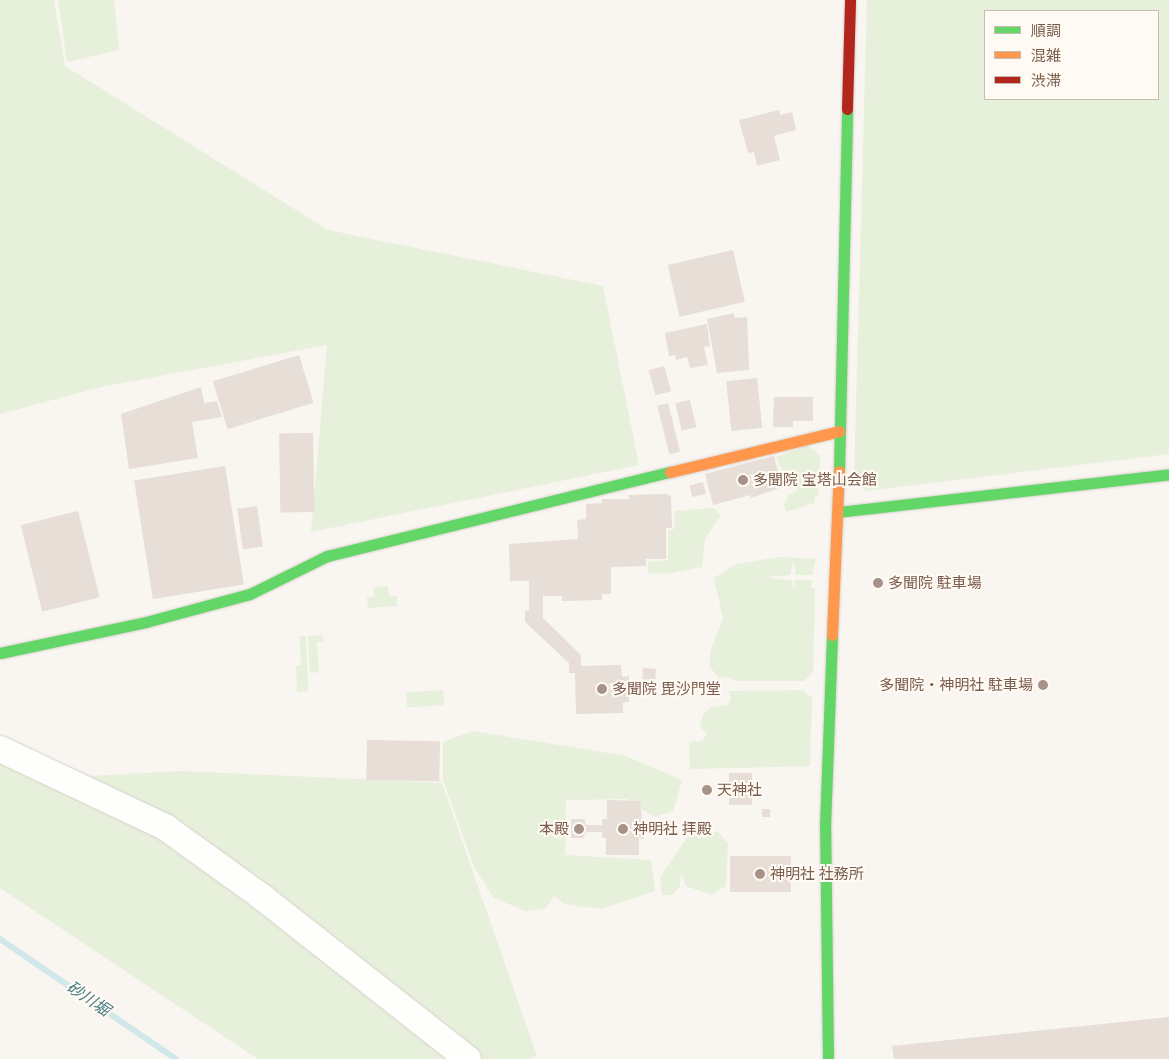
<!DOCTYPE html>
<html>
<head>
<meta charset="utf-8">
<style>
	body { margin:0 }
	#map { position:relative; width:1169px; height:1059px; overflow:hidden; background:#f9f5f0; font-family:"Space Grotesk","Noto Sans JP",sans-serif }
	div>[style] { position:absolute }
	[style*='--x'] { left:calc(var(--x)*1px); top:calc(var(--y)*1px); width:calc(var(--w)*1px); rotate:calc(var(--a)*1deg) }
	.green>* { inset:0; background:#e7f0db; transform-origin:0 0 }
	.stream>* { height:6px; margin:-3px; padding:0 3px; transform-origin:3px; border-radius:3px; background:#d0e8ea }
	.building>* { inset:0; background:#e6ded7; transform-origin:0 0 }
	.roads { filter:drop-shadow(0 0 1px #d7d1cb) drop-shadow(0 0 1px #d7d1cb) }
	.street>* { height:26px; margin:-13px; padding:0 13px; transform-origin:13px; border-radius:13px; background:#fefefd }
	.fast>* { height:11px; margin:-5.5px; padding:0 5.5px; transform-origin:5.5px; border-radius:5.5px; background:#63d668 }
	.slow>* { height:11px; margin:-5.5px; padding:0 5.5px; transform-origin:5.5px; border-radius:5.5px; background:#ff974d }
	.jam>* { height:11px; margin:-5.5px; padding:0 5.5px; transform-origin:5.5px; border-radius:5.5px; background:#b3261e }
	.dots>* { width:14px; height:14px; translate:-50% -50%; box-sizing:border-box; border:2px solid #fffaf3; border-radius:50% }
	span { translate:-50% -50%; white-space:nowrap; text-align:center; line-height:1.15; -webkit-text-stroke:4px #fffaf3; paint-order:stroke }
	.poi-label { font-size:15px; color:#7a5c4d }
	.left { translate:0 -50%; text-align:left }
	.right { translate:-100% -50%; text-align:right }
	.water-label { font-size:16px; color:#437c86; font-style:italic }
	.legend { position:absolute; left:984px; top:10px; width:175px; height:90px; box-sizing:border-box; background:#fffaf3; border:1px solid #cabbb1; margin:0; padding:6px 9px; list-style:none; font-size:15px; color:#7a5c4d }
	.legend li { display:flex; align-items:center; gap:10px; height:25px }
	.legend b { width:25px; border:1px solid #cabbb1 }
</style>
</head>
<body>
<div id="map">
	<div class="green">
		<div style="clip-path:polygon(0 0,54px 0,65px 66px,328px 230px,603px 286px,639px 465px,311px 532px,327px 345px,101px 387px,0 414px)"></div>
		<div style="clip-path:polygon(58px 0,114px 0,119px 50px,67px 62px)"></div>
		<div style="clip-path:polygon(evenodd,867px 0,1169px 0,1169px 454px,866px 491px,854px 480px,867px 0,985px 11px,1158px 11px,1158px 99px,985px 99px,985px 11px)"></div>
		<div style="clip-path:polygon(807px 445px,820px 455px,818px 496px,815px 496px,814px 503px,786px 512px,784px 504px,789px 494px,797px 491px,799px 479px,797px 472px,782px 470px,776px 457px)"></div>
		<div style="clip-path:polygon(714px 508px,721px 515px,705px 539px,702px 567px,667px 574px,648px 573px,648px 562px,668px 560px,668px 531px,674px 529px,675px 511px)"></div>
		<div style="clip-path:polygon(779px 557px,816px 559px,812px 575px,796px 575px,794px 560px,790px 575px,765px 577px,792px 581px,794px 592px,795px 580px,812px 580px,811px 588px,815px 588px,813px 672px,804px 681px,735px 681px,727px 677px,719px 678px,710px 667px,710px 652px,723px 618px,714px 578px,736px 564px)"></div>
		<div style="clip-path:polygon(388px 586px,389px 596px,397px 596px,397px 606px,368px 608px,367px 597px,374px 597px,374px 587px)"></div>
		<div style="clip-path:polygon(323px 635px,324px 642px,317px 642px,319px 672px,310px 673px,308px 636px)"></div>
		<div style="clip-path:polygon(300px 636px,306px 636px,308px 691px,297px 692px,296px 666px,301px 665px)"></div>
		<div style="left:443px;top:690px;width:15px;height:37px;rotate:86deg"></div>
		<div style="clip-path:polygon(803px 690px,812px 698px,810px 766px,690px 769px,689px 742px,702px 741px,707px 734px,700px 727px,703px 715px,710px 708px,728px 705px,731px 698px,728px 691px)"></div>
		<div style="clip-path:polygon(473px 731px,626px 756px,682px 780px,673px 811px,654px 817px,627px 799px,566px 800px,565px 855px,651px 860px,655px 891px,601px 909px,564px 904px,554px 896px,546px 908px,525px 911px,494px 898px,475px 869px,443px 780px,443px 742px)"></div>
		<div style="clip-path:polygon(0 762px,37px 779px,182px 771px,442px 783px,537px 1056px,529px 1059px,258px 1059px,0 888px)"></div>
		<div style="clip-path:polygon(691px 832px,718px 832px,728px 843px,726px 886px,711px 895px,686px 886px,681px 872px,680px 886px,672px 895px,662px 895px,660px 877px)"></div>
	</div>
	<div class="stream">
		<div style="--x:0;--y:939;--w:213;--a:34.3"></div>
	</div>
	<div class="building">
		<div style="clip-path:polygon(779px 110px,780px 115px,792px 112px,796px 130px,774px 136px,780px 160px,757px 166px,754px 152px,748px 153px,739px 120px)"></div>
		<div style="left:733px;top:250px;width:53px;height:67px;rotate:77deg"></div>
		<div style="clip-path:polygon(734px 313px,735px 318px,747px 317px,749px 370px,717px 373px,707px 319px)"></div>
		<div style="clip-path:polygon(707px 324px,710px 346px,704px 347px,708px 365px,690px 368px,687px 357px,676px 360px,675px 355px,669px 356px,665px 333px)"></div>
		<div style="left:299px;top:355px;width:50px;height:90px;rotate:73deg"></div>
		<div style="left:664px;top:366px;width:26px;height:16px;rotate:74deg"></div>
		<div style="left:757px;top:378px;width:50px;height:31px;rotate:84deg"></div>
		<div style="clip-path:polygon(201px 387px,204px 403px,217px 401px,222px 417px,192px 422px,198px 458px,129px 469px,121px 414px)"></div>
		<div style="clip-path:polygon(774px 397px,813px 397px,813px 421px,793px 421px,793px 427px,773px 427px)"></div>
		<div style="left:690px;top:400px;width:28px;height:15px;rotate:77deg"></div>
		<div style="left:668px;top:403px;width:50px;height:11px;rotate:76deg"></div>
		<div style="left:313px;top:433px;width:79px;height:34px;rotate:89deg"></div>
		<div style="clip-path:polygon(774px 456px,782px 487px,751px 498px,750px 495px,713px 505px,705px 474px)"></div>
		<div style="left:225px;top:466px;width:120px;height:92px;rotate:81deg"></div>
		<div style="left:703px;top:482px;width:12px;height:14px;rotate:76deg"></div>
		<div style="clip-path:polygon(665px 494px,671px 496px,672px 528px,666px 528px,666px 559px,646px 559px,646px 566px,611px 567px,611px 594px,602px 594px,602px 600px,562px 601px,562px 596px,543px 596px,543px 618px,581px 655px,581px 666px,621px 665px,622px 677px,629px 676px,629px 702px,623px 702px,623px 713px,576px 714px,575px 673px,569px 673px,569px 663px,525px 622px,525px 611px,529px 610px,529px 581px,510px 581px,509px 544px,578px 539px,577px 520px,586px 519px,586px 504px,602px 503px,602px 499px,629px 499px,628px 495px)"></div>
		<div style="left:257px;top:506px;width:41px;height:20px;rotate:82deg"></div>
		<div style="left:78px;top:511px;width:89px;height:59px;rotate:76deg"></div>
		<div style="left:643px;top:668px;width:13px;height:11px;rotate:4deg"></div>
		<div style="left:367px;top:740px;width:73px;height:40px;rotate:1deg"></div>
		<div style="left:729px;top:773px;width:23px;height:32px"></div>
		<div style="clip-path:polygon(607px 800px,640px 801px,644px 839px,639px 838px,639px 855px,606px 855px,606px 838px,602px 838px,602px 832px,586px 832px,583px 838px,571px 838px,571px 819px,584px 819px,586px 825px,602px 825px,602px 819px,607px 819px)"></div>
		<div style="left:762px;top:809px;width:8px;height:8px"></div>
		<div style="left:730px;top:856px;width:61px;height:36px"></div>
		<div style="clip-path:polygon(1169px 1017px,1169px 1059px,894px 1059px,892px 1046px)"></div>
	</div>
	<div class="roads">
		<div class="street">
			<div style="--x:0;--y:749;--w:183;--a:25.3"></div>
			<div style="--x:165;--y:827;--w:120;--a:35.8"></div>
			<div style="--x:262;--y:897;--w:262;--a:38.2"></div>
		</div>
		<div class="fast">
			<div style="--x:839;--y:471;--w:362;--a:-88.7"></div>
			<div style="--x:838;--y:512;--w:333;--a:-6.5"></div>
			<div style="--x:0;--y:653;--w:149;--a:-12"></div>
			<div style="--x:146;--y:622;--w:108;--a:-15.1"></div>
			<div style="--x:250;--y:594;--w:86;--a:-26.3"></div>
			<div style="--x:327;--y:556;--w:353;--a:-13.8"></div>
			<div style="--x:828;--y:1059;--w:232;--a:-90.7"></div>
			<div style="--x:825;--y:827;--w:192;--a:-87.9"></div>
		</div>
		<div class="slow">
			<div style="--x:670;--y:472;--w:174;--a:-13.6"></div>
			<div style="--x:832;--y:635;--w:164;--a:-87.6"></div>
		</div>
		<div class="jam">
			<div style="--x:847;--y:109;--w:109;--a:-88.4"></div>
		</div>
	</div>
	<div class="dots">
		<div style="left:743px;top:480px;background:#a69286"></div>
		<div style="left:878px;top:583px;background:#a69286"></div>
		<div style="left:1043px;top:685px;background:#a69286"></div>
		<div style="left:602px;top:689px;background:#a69286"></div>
		<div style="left:707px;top:790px;background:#a69286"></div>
		<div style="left:579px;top:829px;background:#a69286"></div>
		<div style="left:623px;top:829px;background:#a69286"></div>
		<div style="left:760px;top:874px;background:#a69286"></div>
	</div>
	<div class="poi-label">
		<span class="left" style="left:753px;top:480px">多聞院 宝塔山会館</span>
		<span class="left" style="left:888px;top:583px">多聞院 駐車場</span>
		<span class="right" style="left:1033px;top:685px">多聞院・神明社 駐車場</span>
		<span class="left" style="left:612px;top:689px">多聞院 毘沙門堂</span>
		<span class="left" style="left:717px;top:790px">天神社</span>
		<span class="right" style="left:569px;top:829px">本殿</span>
		<span class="left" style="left:633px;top:829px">神明社 拝殿</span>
		<span class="left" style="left:770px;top:874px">神明社 社務所</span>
	</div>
	<div class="water-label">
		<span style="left:88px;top:999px;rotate:34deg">砂川堀</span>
	</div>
	<ul class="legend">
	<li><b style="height:6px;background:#63d668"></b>順調</li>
	<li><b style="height:6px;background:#ff974d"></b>混雑</li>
	<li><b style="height:6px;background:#b3261e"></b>渋滞</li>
	</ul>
</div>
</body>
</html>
